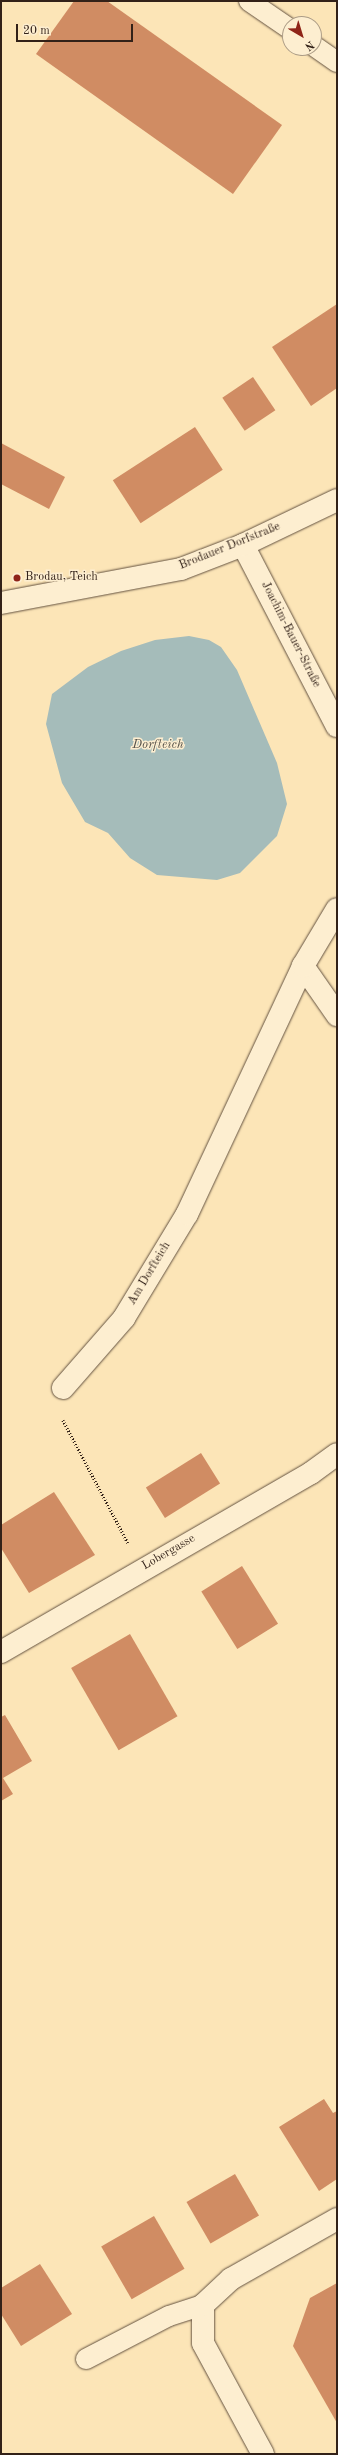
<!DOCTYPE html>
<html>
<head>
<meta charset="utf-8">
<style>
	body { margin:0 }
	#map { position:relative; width:338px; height:2455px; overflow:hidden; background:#fce5b7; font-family:"Old Standard TT",serif }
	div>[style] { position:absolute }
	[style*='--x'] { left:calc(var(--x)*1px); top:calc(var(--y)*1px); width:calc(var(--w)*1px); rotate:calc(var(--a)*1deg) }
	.water>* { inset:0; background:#a5bcba }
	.building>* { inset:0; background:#d08c63; transform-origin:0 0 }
	.path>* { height:2.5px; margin-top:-1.25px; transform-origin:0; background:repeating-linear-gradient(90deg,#322118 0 1px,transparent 0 3px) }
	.roads { filter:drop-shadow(0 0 1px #645240) drop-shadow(0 0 1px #645240) }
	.lane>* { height:20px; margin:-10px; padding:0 10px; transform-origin:10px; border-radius:10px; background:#fdeed0 }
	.street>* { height:22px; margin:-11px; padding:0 11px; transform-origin:11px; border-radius:11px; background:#fdeed0 }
	.dots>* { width:11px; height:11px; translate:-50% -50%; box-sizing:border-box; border:2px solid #fdeed0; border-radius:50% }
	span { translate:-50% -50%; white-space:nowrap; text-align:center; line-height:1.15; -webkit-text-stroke:3px #fdeed0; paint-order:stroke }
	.street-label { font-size:12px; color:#322118 }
	.poi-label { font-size:12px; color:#322118 }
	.left { translate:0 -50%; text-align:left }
	.water-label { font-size:13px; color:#545049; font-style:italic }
	.frame { position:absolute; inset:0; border:2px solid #322118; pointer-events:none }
	.north { position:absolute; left:282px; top:16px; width:40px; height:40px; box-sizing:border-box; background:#fdeed0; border:1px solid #ac9c86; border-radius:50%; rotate:142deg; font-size:11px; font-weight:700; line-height:16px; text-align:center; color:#322118 }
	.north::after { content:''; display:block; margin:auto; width:14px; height:18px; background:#8f2418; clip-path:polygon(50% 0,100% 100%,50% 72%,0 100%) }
	.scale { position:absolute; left:16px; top:24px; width:117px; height:18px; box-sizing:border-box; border:2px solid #322118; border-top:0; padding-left:5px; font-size:12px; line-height:14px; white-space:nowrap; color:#322118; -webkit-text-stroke:3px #fdeed0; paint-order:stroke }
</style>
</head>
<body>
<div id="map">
	<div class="water">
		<div style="clip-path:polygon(189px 636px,209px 640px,221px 647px,237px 670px,277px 763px,287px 804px,277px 836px,240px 873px,217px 880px,157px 875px,130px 858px,108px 833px,85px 822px,62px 783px,46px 724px,52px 694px,88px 667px,121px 651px,155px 640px)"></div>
	</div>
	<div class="building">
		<div style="clip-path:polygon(74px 1px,107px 1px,282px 125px,233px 194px,36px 54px)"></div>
		<div style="clip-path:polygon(337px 304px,337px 388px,311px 406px,272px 347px)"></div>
		<div style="left:253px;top:377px;width:40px;height:37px;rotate:56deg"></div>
		<div style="left:195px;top:427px;width:51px;height:98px;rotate:57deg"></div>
		<div style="clip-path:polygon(1px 443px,65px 477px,49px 509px,1px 484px)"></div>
		<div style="left:201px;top:1453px;width:36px;height:65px;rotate:58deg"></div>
		<div style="clip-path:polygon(54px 1492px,95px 1555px,29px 1593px,1px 1548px,1px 1525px)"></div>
		<div style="left:242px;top:1566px;width:68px;height:48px;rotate:58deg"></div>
		<div style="left:130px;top:1634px;width:95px;height:68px;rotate:60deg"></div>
		<div style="clip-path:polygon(5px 1715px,32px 1761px,3px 1778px,13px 1794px,1px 1801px,1px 1717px)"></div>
		<div style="clip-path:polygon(324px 2099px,333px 2113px,337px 2111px,337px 2179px,319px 2191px,279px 2127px)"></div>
		<div style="left:235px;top:2174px;width:48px;height:56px;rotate:60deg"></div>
		<div style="left:154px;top:2216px;width:61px;height:61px;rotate:60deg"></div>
		<div style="clip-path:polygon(40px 2264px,72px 2314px,21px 2346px,1px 2314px,1px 2288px)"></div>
		<div style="clip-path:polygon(337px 2283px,337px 2423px,293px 2346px,310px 2298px)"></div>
	</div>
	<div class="path">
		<div style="--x:63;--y:1420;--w:139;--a:62.1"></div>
	</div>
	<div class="roads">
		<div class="lane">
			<div style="--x:249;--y:1;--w:50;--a:34.3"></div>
			<div style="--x:314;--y:46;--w:28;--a:35"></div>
			<div style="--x:86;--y:2359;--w:93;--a:-27.4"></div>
			<div style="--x:169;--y:2316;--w:36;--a:-18"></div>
		</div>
		<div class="street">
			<div style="--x:243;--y:545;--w:204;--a:62.6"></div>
			<div style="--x:1;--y:603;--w:183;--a:-10.7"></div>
			<div style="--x:181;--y:569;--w:66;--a:-21.2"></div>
			<div style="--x:243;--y:545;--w:104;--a:-25.6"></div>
			<div style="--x:303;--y:966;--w:60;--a:55.2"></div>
			<div style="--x:63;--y:1388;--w:93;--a:-48.9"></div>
			<div style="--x:124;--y:1318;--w:122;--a:-58.8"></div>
			<div style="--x:187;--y:1214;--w:274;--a:-64.9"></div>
			<div style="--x:303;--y:966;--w:66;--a:-59.2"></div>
			<div style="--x:1;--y:1652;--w:358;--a:-30"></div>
			<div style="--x:311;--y:1473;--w:32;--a:-36"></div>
			<div style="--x:263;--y:2454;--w:126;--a:-118.4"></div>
			<div style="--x:203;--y:2343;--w:38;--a:-90"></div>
			<div style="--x:203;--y:2305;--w:38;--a:-43"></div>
			<div style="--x:231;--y:2279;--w:122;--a:-29.5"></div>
		</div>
	</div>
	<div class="dots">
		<div style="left:17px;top:578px;background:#8f2418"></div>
	</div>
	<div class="street-label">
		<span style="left:230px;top:547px;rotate:-22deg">Brodauer Dorfstraße</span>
		<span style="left:290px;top:635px;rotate:63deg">Joachim-Bauer-Straße</span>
		<span style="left:150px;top:1274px;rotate:-59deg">Am Dorfteich</span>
		<span style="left:169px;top:1553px;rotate:-30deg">Lobergasse</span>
	</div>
	<div class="poi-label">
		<span class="left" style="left:25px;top:578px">Brodau, Teich</span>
	</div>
	<div class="water-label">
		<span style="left:158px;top:745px">Dorfteich</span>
	</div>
	<div class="frame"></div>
	<div class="north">N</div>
	<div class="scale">20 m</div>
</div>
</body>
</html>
